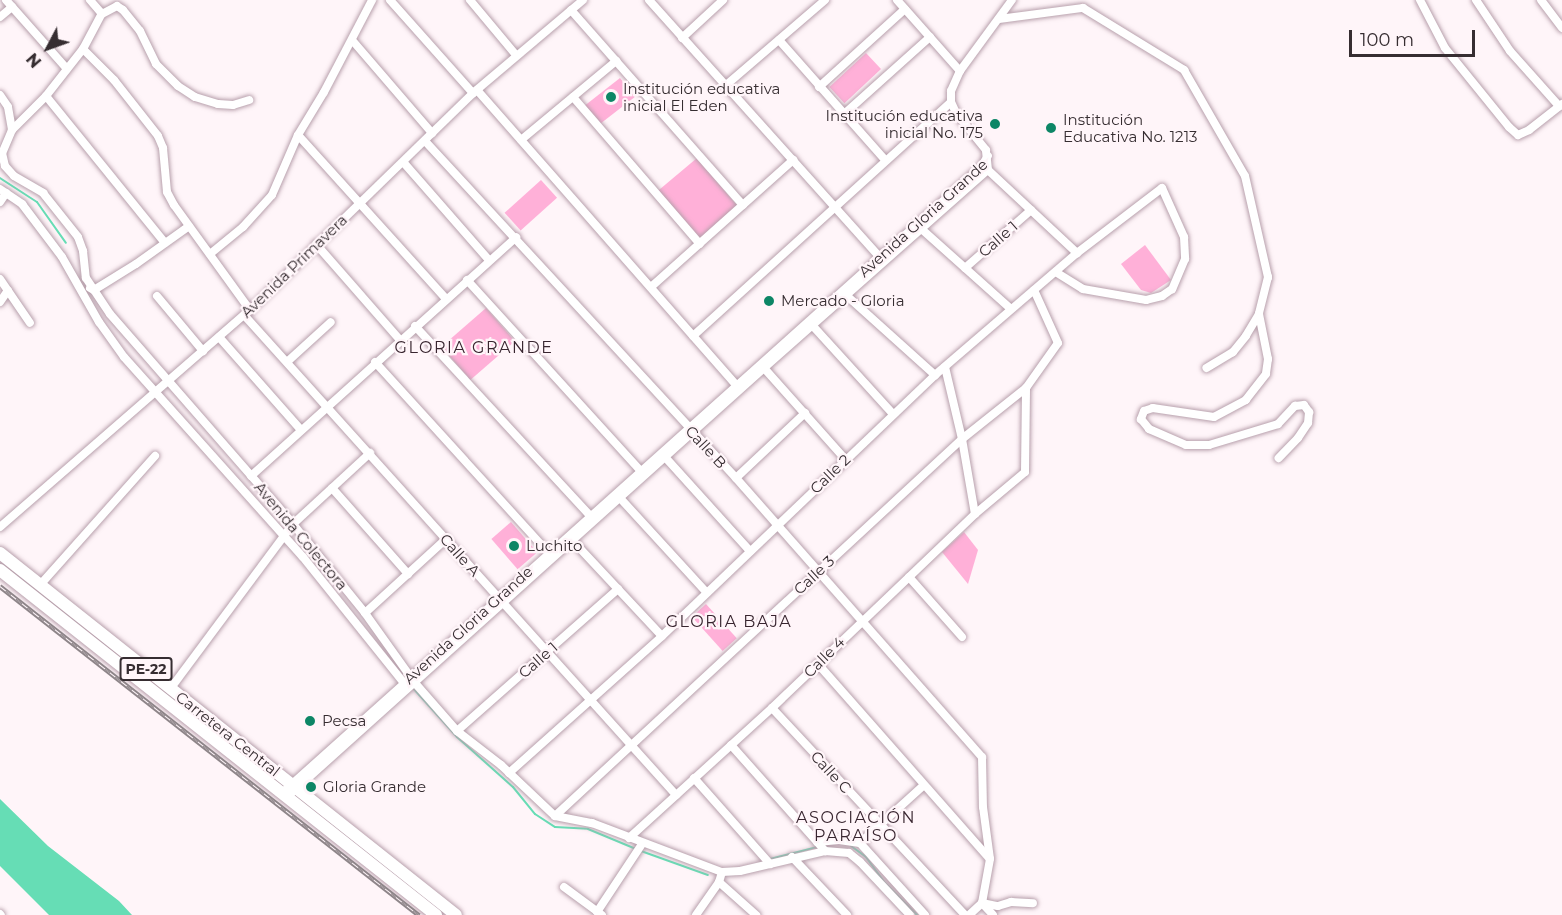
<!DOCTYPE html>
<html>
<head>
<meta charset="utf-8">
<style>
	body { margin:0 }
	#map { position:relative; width:1562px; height:915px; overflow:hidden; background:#fff5f9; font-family:Montserrat,sans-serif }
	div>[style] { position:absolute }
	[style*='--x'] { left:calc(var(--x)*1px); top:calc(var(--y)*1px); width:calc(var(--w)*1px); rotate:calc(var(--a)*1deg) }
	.green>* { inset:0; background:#ffb0d8; transform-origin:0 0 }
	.water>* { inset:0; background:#66ddb5 }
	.stream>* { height:2px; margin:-1px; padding:0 1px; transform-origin:1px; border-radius:1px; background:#66ddb5 }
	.roads { filter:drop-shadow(0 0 2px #b8a0ac) drop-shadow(0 0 2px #b8a0ac) }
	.minor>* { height:8px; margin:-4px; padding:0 4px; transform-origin:4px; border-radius:4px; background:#fff }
	.highway>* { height:12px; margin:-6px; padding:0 6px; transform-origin:6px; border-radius:6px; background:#fff }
	.rail>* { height:4.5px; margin-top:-2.25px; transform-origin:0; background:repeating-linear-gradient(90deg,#fff5f9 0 7px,#8e8589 0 14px); box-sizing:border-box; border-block:2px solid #8e8589 }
	.dots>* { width:16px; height:16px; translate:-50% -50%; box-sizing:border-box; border:3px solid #fff5f9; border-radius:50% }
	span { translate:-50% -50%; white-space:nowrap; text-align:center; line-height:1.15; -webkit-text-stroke:4.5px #fff5f9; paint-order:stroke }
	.shield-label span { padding:2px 4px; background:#fff5f9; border:2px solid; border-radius:4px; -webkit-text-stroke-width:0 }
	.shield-label { font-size:14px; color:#362d31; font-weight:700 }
	.poi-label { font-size:15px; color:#362d31 }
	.left { translate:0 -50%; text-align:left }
	.right { translate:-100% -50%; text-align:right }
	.street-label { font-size:15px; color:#362d31 }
	.neighbourhood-label { font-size:16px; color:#38252f; letter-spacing:1.5px }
	.north { position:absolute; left:18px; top:18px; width:60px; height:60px; -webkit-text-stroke:4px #fff5f9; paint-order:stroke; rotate:229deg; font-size:16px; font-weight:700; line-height:24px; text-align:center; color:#362d31 }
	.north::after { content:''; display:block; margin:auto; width:21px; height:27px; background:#362d31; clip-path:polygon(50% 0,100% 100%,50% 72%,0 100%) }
	.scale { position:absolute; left:1349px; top:30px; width:126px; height:27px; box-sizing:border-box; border:3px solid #362d31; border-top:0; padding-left:8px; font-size:18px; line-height:21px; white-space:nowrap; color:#362d31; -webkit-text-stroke:4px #fff5f9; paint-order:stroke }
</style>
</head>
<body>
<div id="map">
	<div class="green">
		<div style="left:866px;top:53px;width:22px;height:50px;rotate:47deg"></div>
		<div style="left:620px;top:78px;width:24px;height:45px;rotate:52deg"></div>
		<div style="left:697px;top:158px;width:64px;height:52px;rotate:50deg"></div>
		<div style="left:541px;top:180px;width:24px;height:49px;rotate:48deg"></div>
		<div style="clip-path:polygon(1145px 245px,1171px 280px,1151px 293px,1141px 290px,1121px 264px)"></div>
		<div style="left:486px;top:308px;width:44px;height:59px;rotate:49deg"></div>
		<div style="left:511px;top:522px;width:40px;height:26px;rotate:49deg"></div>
		<div style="clip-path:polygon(964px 532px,978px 550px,968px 584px,942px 552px)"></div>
		<div style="left:706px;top:604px;width:46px;height:19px;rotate:48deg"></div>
	</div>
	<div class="water">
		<div style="clip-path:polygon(0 799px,48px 846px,119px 901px,132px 915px,49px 915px,0 866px)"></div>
	</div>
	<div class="stream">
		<div style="--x:0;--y:178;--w:44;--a:33"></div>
		<div style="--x:37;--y:202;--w:50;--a:54.7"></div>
		<div style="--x:413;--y:688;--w:66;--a:48.1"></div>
		<div style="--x:457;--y:737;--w:75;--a:41.8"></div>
		<div style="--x:513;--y:787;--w:35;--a:51"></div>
		<div style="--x:535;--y:814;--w:24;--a:33"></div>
		<div style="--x:555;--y:827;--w:33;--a:3"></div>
		<div style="--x:588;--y:829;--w:52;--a:22.6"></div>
		<div style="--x:851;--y:846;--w:19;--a:36"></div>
		<div style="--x:866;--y:857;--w:32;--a:54"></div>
		<div style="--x:885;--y:883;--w:45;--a:45"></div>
		<div style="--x:641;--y:851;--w:71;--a:19.7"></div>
		<div style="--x:770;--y:859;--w:49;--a:-14.3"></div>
	</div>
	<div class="roads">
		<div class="minor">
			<div style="--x:6;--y:0;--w:92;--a:48.5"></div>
			<div style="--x:90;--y:0;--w:18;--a:49"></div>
			<div style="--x:390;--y:0;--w:125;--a:48.3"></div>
			<div style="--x:470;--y:0;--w:72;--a:50.1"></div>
			<div style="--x:649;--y:0;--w:351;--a:48.1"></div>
			<div style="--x:897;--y:0;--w:95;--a:48.4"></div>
			<div style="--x:1420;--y:0;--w:54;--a:62.5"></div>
			<div style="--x:1445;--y:48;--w:102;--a:51"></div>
			<div style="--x:1509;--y:127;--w:12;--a:42"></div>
			<div style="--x:1518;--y:135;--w:12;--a:-24"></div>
			<div style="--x:1529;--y:130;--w:42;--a:-38.2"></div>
			<div style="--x:1476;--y:0;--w:61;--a:56.3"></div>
			<div style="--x:1510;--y:51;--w:74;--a:48.3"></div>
			<div style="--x:1541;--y:0;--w:35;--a:53"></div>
			<div style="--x:571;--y:10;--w:260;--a:48.6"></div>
			<div style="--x:0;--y:17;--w:16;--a:-40"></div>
			<div style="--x:999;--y:19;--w:85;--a:-7.5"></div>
			<div style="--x:1083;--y:8;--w:119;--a:31.5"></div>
			<div style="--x:1184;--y:70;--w:122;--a:60.1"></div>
			<div style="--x:1245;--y:176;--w:104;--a:77.2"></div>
			<div style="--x:1268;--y:277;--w:38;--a:104"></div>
			<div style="--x:1259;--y:314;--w:26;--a:121"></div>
			<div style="--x:1246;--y:336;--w:21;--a:129"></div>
			<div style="--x:1233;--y:352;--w:31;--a:149"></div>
			<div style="--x:682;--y:38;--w:56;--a:-42.8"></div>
			<div style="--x:352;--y:40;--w:123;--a:49.3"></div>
			<div style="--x:779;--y:40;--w:160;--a:48.5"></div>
			<div style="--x:83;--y:49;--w:44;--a:45"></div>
			<div style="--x:114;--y:80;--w:71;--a:51.8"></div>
			<div style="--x:158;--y:136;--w:13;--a:67"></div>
			<div style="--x:163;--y:148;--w:44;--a:84.8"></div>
			<div style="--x:167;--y:192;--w:15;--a:62"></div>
			<div style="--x:174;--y:205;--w:130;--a:54.1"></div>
			<div style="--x:725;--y:86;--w:132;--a:-40.7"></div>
			<div style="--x:819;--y:87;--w:116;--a:-42.2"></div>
			<div style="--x:477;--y:90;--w:395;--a:48.7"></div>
			<div style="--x:0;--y:95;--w:14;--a:56"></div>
			<div style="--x:8;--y:107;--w:23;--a:80"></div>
			<div style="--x:12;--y:130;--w:25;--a:113"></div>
			<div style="--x:2;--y:153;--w:13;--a:77"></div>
			<div style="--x:5;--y:166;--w:13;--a:48"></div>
			<div style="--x:14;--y:176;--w:34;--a:30"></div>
			<div style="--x:43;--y:193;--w:56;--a:51.5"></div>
			<div style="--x:78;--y:237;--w:15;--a:70"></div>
			<div style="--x:83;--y:251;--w:27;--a:84"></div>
			<div style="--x:86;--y:278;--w:43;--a:56.3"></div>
			<div style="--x:110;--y:314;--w:279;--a:48.9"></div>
			<div style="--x:293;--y:524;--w:114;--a:51"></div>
			<div style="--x:365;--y:613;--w:86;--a:54.5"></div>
			<div style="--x:415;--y:683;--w:64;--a:48.8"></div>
			<div style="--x:457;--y:731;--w:56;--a:37.7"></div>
			<div style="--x:501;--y:765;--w:74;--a:43.4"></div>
			<div style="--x:555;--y:816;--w:38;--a:11"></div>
			<div style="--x:592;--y:823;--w:139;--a:20.7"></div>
			<div style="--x:722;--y:872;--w:18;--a:-3"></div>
			<div style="--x:740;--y:871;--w:87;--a:-13.2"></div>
			<div style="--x:825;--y:851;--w:24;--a:5"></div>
			<div style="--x:849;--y:853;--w:14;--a:39"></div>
			<div style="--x:860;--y:862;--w:73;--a:46.7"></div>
			<div style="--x:46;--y:96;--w:189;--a:51"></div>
			<div style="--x:573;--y:97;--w:194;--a:49.2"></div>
			<div style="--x:843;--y:115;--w:117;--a:-41.9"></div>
			<div style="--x:12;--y:130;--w:48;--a:-45"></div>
			<div style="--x:46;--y:96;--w:60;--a:-51.8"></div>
			<div style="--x:83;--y:49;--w:40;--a:-62"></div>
			<div style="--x:102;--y:14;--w:17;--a:-28"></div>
			<div style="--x:117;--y:6;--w:7;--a:34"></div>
			<div style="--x:123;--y:10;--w:27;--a:51"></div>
			<div style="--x:140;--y:31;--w:37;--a:64"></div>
			<div style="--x:156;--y:64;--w:31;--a:45"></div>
			<div style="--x:178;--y:86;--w:20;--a:33"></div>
			<div style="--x:195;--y:97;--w:24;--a:17"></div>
			<div style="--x:218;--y:104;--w:15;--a:4"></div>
			<div style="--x:233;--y:105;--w:17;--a:-17"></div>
			<div style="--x:298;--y:135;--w:221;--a:47.9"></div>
			<div style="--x:521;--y:140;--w:124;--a:-39.7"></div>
			<div style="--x:425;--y:141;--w:459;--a:47.3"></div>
			<div style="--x:736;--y:478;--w:372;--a:48.6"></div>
			<div style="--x:982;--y:757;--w:50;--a:88.9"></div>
			<div style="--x:983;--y:807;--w:52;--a:82.3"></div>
			<div style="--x:990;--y:859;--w:45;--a:100.3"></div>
			<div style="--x:982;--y:903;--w:18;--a:137"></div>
			<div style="--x:404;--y:163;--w:129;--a:48.8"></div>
			<div style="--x:988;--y:170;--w:122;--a:43"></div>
			<div style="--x:0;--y:189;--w:27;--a:34"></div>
			<div style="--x:22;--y:204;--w:66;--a:53"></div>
			<div style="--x:62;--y:257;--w:75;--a:60.4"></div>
			<div style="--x:99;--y:322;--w:43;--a:54.5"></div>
			<div style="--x:124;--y:357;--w:268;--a:48.2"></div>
			<div style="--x:303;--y:557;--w:160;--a:51.3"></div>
			<div style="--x:0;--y:202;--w:11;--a:-56"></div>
			<div style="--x:917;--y:225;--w:126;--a:41.8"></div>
			<div style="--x:316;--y:244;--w:128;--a:48.8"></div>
			<div style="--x:210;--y:254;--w:43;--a:-39.3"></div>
			<div style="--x:243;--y:227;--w:43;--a:-47.8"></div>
			<div style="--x:272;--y:195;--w:65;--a:-66.6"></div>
			<div style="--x:298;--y:135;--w:50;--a:-58.8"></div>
			<div style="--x:324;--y:92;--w:104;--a:-62.4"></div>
			<div style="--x:965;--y:268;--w:88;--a:-41.3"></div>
			<div style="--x:0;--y:279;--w:53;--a:55.7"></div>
			<div style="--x:467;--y:280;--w:258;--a:47.7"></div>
			<div style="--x:651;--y:287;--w:191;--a:-41.8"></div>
			<div style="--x:90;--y:288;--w:4;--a:27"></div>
			<div style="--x:94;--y:290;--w:49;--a:-31.8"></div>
			<div style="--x:136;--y:264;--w:65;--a:-35.6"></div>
			<div style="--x:846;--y:295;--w:120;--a:42"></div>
			<div style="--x:157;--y:296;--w:72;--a:50.1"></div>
			<div style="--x:0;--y:302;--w:14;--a:-56"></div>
			<div style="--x:1259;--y:314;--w:46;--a:78.7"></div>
			<div style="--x:1268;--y:359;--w:15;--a:98"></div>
			<div style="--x:1266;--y:374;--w:33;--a:128"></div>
			<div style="--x:1246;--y:400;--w:36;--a:152"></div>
			<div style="--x:1214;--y:417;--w:62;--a:-171.6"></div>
			<div style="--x:1153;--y:408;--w:9;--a:162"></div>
			<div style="--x:1144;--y:411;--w:9;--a:111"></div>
			<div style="--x:1141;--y:419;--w:13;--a:51"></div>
			<div style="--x:1149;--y:429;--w:40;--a:23.4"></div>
			<div style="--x:1186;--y:445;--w:23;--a:0"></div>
			<div style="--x:1209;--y:445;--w:72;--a:-16.9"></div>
			<div style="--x:1278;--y:424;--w:25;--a:-47"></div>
			<div style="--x:1295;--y:406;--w:9;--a:-6"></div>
			<div style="--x:1304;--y:405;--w:9;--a:54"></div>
			<div style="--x:1309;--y:412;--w:11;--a:95"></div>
			<div style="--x:1308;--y:423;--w:18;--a:124"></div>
			<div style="--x:1298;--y:438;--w:28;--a:134"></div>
			<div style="--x:244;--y:315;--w:646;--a:48.01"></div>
			<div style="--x:812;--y:325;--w:120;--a:47.7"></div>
			<div style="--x:415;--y:326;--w:263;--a:47.3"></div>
			<div style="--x:693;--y:336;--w:348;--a:-42.2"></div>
			<div style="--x:219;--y:337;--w:124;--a:48.6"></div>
			<div style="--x:287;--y:362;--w:59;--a:-42.3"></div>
			<div style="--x:375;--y:362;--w:258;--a:47.7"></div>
			<div style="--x:945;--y:367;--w:74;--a:76.7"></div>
			<div style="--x:962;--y:439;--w:76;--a:80.2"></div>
			<div style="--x:764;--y:368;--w:122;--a:48.3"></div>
			<div style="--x:665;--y:457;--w:127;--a:47.9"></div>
			<div style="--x:251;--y:476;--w:357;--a:-42"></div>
			<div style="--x:736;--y:478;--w:95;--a:-43.3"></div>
			<div style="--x:332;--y:488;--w:115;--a:48.5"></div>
			<div style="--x:620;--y:498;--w:127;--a:47.5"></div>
			<div style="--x:0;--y:527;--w:331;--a:-41"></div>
			<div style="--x:250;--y:310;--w:311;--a:-44.2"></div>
			<div style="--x:473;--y:93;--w:144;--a:-40.2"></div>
			<div style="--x:573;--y:541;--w:130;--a:46.9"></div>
			<div style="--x:909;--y:577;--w:80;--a:48.5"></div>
			<div style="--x:40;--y:585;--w:173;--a:-48.3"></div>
			<div style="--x:365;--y:613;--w:110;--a:-42.4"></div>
			<div style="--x:818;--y:664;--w:259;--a:48.6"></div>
			<div style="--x:171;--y:688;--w:204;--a:-53.4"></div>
			<div style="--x:293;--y:524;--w:105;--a:-42.7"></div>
			<div style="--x:772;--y:708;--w:283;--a:47"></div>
			<div style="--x:457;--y:731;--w:215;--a:-41.4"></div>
			<div style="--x:731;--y:745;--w:142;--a:48.4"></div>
			<div style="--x:509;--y:773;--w:205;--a:-41.8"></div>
			<div style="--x:662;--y:636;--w:378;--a:-43.7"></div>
			<div style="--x:935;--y:375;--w:187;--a:-40.7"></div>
			<div style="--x:1077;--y:253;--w:107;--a:-37.4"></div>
			<div style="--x:1162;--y:188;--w:54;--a:65.8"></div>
			<div style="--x:1184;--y:237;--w:22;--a:87"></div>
			<div style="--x:1185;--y:259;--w:33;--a:113"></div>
			<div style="--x:1172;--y:289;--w:12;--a:145"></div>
			<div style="--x:1162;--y:296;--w:16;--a:166"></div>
			<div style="--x:1146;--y:300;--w:64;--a:-170.1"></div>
			<div style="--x:1083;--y:289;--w:32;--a:-148"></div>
			<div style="--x:694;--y:778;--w:115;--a:48.5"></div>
			<div style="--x:282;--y:793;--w:938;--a:-41.85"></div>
			<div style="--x:981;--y:167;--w:13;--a:-58"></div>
			<div style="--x:287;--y:797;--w:642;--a:-41.97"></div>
			<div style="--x:764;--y:368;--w:299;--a:-41.5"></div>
			<div style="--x:988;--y:170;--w:20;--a:-96"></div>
			<div style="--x:986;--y:150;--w:48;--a:-129"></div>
			<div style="--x:956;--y:113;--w:12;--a:-114"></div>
			<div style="--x:951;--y:102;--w:11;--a:-90"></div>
			<div style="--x:951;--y:91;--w:22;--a:-66"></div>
			<div style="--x:960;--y:71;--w:88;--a:-53.8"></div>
			<div style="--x:555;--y:816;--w:555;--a:-42.81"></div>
			<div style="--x:962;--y:439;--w:82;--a:-38.6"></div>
			<div style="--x:629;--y:838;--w:193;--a:-42.3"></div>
			<div style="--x:772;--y:708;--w:281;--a:-43.7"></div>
			<div style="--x:975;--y:514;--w:65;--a:-40"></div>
			<div style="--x:1025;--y:472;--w:84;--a:-89.3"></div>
			<div style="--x:1026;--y:388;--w:55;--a:-54.6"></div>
			<div style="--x:1058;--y:343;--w:58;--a:-114.4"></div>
			<div style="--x:817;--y:842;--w:22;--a:-5"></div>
			<div style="--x:839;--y:840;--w:21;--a:8"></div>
			<div style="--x:860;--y:843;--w:97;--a:47.9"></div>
			<div style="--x:860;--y:843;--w:86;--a:-42.2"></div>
			<div style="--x:792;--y:857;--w:80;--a:46.5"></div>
			<div style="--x:719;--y:882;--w:50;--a:41.7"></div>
			<div style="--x:564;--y:887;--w:47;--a:36.4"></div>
			<div style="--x:982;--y:903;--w:16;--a:11"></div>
			<div style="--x:998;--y:906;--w:14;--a:-17"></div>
			<div style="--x:1011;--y:902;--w:22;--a:3"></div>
			<div style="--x:982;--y:903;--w:16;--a:47"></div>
			<div style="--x:597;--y:912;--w:82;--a:-56.5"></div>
			<div style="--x:0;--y:914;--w:1;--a:45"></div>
			<div style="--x:696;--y:915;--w:40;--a:-55.1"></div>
			<div style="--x:719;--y:882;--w:10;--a:-73"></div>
		</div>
		<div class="highway">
			<div style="--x:0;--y:553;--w:582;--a:38.44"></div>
			<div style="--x:0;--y:570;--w:556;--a:38.35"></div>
		</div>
	</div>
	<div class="rail">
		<div style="--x:0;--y:586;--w:533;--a:38.14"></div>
	</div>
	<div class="dots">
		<div style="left:611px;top:97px;background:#0d8666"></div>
		<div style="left:995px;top:124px;background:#0d8666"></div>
		<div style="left:1051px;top:128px;background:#0d8666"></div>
		<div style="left:769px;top:301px;background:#0d8666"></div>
		<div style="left:514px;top:546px;background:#0d8666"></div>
		<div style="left:310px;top:721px;background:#0d8666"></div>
		<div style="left:311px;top:787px;background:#0d8666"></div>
	</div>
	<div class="shield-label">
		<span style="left:146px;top:669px">PE-22</span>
	</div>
	<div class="poi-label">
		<span class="left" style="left:623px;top:97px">Institución educativa<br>inicial El Eden</span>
		<span class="right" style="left:983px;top:124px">Institución educativa<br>inicial No. 175</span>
		<span class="left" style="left:1063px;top:128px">Institución<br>Educativa No. 1213</span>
		<span class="left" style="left:781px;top:301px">Mercado - Gloria</span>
		<span class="left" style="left:526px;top:546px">Luchito</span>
		<span class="left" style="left:322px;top:721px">Pecsa</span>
		<span class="left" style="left:323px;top:787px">Gloria Grande</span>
	</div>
	<div class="street-label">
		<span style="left:923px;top:218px;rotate:-42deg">Avenida Gloria Grande</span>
		<span style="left:998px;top:239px;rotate:-41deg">Calle 1</span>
		<span style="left:294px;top:266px;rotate:-44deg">Avenida Primavera</span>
		<span style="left:706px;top:447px;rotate:47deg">Calle B</span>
		<span style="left:830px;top:474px;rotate:-44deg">Calle 2</span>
		<span style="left:301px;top:536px;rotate:50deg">Avenida Colectora</span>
		<span style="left:460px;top:555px;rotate:48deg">Calle A</span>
		<span style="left:814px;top:575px;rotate:-43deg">Calle 3</span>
		<span style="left:468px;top:625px;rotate:-42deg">Avenida Gloria Grande</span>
		<span style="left:824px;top:657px;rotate:-45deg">Calle 4</span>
		<span style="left:538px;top:660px;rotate:-41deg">Calle 1</span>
		<span style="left:228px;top:734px;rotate:38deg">Carretera Central</span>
		<span style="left:831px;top:772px;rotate:47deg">Calle C</span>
	</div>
	<div class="neighbourhood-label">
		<span style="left:474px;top:348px">GLORIA GRANDE</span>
		<span style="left:729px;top:622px">GLORIA BAJA</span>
		<span style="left:856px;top:827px">ASOCIACIÓN<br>PARAÍSO</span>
	</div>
	<div class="north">N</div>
	<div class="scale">100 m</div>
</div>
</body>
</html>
